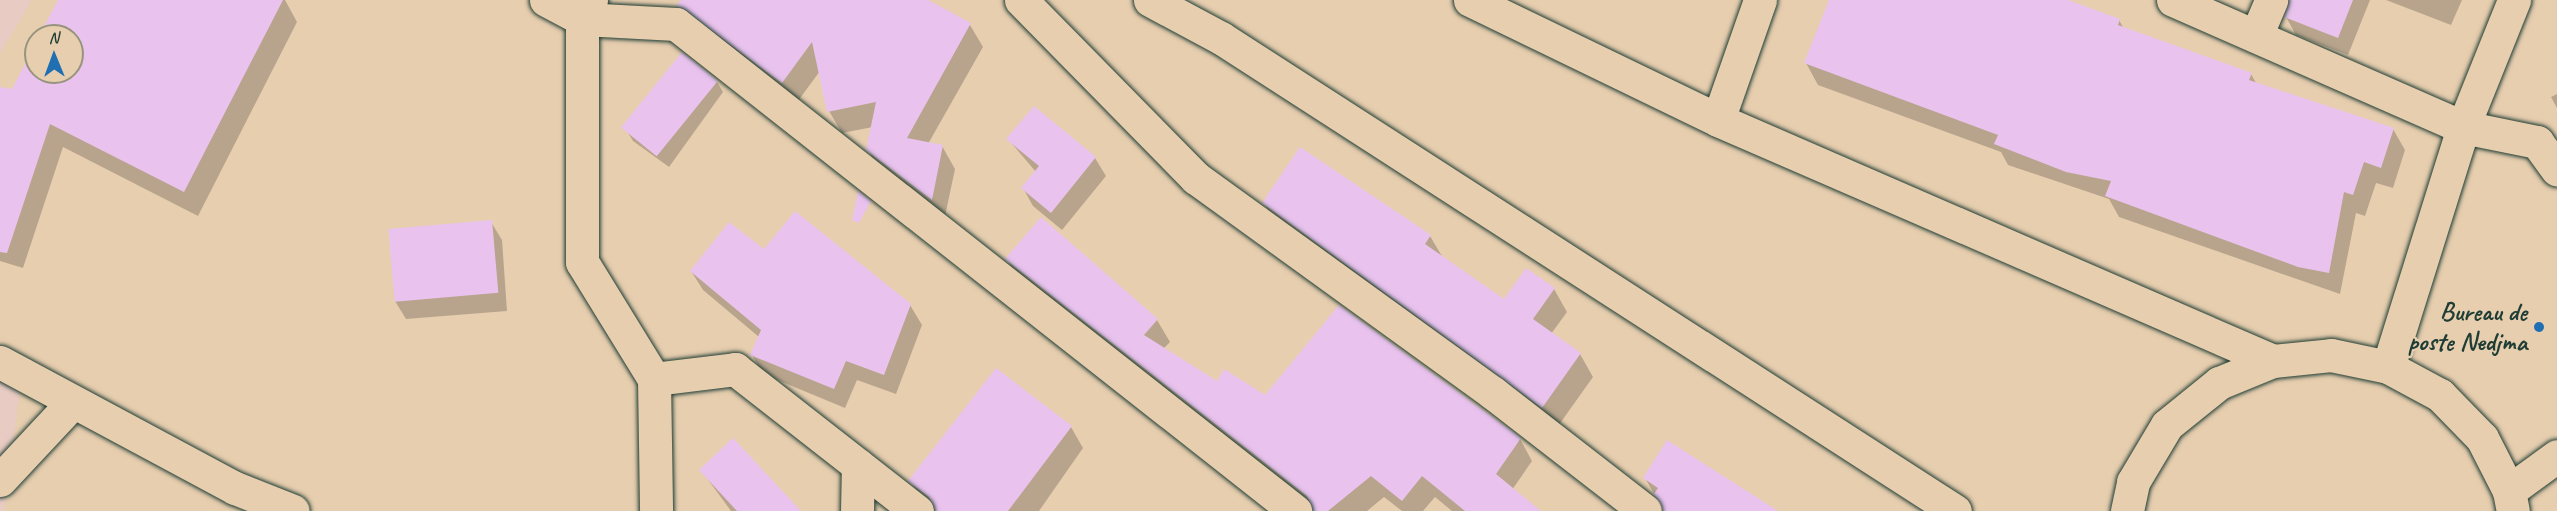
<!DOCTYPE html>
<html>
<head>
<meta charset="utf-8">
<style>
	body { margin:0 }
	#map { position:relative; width:2557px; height:511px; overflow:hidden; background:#e7ceaf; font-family:Caveat,sans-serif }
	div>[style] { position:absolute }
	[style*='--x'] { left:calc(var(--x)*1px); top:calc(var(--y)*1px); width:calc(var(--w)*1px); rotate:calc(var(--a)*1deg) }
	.built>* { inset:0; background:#e8cbc2 }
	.shadow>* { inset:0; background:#0003 }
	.building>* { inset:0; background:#e9c3ee; transform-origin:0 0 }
	.roads { filter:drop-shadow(0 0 2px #1f3d34) drop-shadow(0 0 2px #1f3d34) }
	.street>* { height:33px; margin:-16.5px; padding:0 16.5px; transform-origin:16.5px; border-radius:16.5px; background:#e7ceaf }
	.secondary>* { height:33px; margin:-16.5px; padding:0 16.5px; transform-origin:16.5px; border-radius:16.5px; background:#e7ceaf }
	.dots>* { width:16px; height:16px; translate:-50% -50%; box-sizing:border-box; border:3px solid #e7ceaf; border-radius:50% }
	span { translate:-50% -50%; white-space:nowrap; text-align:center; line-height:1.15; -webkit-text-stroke:4.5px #e7ceaf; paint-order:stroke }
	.poi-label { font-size:26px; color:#1f3d34; font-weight:700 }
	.right { translate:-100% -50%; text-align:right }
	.north { position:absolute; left:24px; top:24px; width:60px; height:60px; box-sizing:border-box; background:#e7ceaf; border:2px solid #97947e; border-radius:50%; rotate:359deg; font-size:16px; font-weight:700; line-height:24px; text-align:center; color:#1f3d34 }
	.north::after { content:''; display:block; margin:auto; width:21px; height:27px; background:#1f6fb2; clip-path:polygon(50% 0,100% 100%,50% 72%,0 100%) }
</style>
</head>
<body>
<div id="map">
	<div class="built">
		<div style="clip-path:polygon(0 0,32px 0,0 54px)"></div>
		<div style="clip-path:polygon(0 349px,23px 366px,4px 511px,0 511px)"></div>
	</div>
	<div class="shadow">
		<div style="clip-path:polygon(60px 0,285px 0,297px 22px,198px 216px,63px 147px,23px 268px,0 261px,0 88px,13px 91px,36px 46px,36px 72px,72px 72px,72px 36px,41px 36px)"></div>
		<div style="clip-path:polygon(682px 0,925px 0,970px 25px,983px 47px,928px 144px,942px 146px,955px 169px,944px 221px,881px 172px,868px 150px,873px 127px,842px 133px,829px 111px,820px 71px,795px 105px,692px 28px,679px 5px)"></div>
		<div style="clip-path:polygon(1830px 0,2064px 0,2119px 20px,2124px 29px,2251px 74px,2256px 83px,2393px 129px,2405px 150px,2393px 188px,2376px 183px,2365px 216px,2356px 213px,2340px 294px,2119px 217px,2109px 199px,2008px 165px,2001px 152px,1818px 85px,1806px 63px)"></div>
		<div style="clip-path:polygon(2289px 0,2370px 0,2348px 55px,2296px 35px,2286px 17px)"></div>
		<div style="clip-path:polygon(2386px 0,2462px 0,2451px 25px)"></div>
		<div style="clip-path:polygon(717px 82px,723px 92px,669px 167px,633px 141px,627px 131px)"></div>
		<div style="clip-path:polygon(2557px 94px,2557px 108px,2551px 97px)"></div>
		<div style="clip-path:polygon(1008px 139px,1095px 158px,1106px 176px,1062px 230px,1033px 206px,1023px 188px,1036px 172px)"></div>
		<div style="clip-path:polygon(1264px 203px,1430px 236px,1443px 258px,1504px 301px,1554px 289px,1567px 312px,1551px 334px,1580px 354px,1593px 377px,1556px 429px,1277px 225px)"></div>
		<div style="clip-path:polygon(491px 222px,502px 240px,507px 311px,406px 319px,395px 301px)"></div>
		<div style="clip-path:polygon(765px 251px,910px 305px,922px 325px,896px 394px,857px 380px,845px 408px,763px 374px,752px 355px,759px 337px,703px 290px,691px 271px)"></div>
		<div style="clip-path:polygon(1007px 259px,1157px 320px,1170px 342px,1163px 349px,1217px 383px,1266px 397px,1520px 439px,1532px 461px,1512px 490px,1538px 511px,1452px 511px,1435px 497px,1423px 511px,1402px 511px,1384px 497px,1367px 511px,1312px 511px,1019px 281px)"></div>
		<div style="clip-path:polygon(1071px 427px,1083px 448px,1039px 511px,933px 511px,910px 481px)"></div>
		<div style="clip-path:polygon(701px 470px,799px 511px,731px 511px)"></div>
		<div style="clip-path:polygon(1645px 478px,1775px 511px,1664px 511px)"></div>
	</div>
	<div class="building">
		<div style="clip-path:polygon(58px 0,283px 0,184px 192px,50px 124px,7px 253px,0 252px,0 87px,12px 89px,36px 43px,36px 72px,72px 72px,72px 36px,39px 36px)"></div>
		<div style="clip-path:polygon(681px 0,928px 0,971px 23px,907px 138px,943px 145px,932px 200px,866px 150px,876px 102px,827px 112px,812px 42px,782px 83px,677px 5px)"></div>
		<div style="clip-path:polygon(1829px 0,2068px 0,2120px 19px,2118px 25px,2252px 73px,2249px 80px,2394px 128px,2381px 168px,2364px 162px,2353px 195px,2344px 192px,2329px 273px,2298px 267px,2105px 196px,2111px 181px,2066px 172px,1994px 144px,1998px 135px,1804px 63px)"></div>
		<div style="clip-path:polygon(2289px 0,2353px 0,2338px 38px,2284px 17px)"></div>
		<div style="left:682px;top:52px;width:46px;height:97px;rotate:39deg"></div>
		<div style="clip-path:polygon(1034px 106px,1096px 157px,1051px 213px,1021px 188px,1039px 166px,1006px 139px)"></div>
		<div style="clip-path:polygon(1300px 147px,1431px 235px,1425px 244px,1504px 299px,1526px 268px,1555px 288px,1533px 319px,1581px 353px,1542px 408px,1262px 203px)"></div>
		<div style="clip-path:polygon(858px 191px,871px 201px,859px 223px,852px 220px)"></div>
		<div style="clip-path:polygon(795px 211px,911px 304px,884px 375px,846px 361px,834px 389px,750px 355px,761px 330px,690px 271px,729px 222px,764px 249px)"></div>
		<div style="clip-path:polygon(1041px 217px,1158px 319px,1144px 335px,1217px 381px,1224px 369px,1265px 395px,1339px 305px,1521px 438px,1496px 474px,1541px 511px,1465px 511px,1422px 476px,1402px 501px,1371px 476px,1328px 511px,1313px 511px,1307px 496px,1005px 259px)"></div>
		<div style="left:492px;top:220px;width:73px;height:104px;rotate:85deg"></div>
		<div style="clip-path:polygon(996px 368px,1072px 426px,1008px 511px,935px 511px,929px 497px,908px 481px)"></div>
		<div style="clip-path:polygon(733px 438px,801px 511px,737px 511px,699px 470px)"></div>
		<div style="clip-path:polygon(1667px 440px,1778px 511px,1663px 511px,1654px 494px,1658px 488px,1643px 478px)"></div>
	</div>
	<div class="roads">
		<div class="street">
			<div style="--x:546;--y:0;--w:41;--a:27.8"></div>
			<div style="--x:582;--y:19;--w:94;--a:3"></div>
			<div style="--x:676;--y:24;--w:788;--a:38.19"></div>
			<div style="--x:591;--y:0;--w:21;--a:115"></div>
			<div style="--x:582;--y:19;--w:243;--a:90"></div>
			<div style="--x:582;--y:262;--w:137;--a:58.4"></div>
			<div style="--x:654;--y:379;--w:132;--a:89.1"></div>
			<div style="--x:1021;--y:0;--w:250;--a:45.5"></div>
			<div style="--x:1196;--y:178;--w:367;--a:35.9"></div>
			<div style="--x:1493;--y:393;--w:192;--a:37.8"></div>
			<div style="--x:2173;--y:0;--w:317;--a:23.7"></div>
			<div style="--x:2463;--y:127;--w:76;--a:11.5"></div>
			<div style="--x:2537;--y:142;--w:34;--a:54"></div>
			<div style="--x:2256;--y:36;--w:39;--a:-67"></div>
			<div style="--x:1718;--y:120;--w:127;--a:-70.7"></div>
			<div style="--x:0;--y:362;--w:267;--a:28.2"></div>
			<div style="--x:235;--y:488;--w:62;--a:21.6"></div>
			<div style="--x:654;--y:379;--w:82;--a:-7"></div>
			<div style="--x:735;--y:369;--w:231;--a:38"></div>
			<div style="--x:0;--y:480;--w:105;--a:-46.9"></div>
			<div style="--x:2509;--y:491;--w:59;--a:-36.1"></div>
			<div style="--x:857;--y:511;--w:46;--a:-88.8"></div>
		</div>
		<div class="secondary">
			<div style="--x:1150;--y:0;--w:81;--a:28.2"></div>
			<div style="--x:1221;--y:38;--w:873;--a:32.8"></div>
			<div style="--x:1470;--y:0;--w:276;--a:25.8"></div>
			<div style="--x:1718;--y:120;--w:605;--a:23.47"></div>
			<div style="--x:2388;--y:367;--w:251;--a:-72.6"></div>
			<div style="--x:2463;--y:127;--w:137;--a:-68.1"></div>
			<div style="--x:2127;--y:511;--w:30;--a:-78"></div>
			<div style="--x:2133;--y:482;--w:66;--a:-59.2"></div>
			<div style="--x:2167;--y:425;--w:67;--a:-38.9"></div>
			<div style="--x:2219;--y:383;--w:58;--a:-22.2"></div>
			<div style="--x:2273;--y:361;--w:58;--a:-5.9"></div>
			<div style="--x:2331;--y:355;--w:58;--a:11.9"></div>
			<div style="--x:2388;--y:367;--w:59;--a:28.3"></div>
			<div style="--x:2440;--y:395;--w:60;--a:45.7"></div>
			<div style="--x:2482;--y:438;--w:59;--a:63"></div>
			<div style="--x:2509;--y:491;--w:20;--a:79"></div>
		</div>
	</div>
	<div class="dots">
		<div style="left:2539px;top:327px;background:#1f6fb2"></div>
	</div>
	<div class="poi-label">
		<span class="right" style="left:2527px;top:327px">Bureau de<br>poste Nedjma</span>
	</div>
	<div class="north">N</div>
</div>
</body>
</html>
